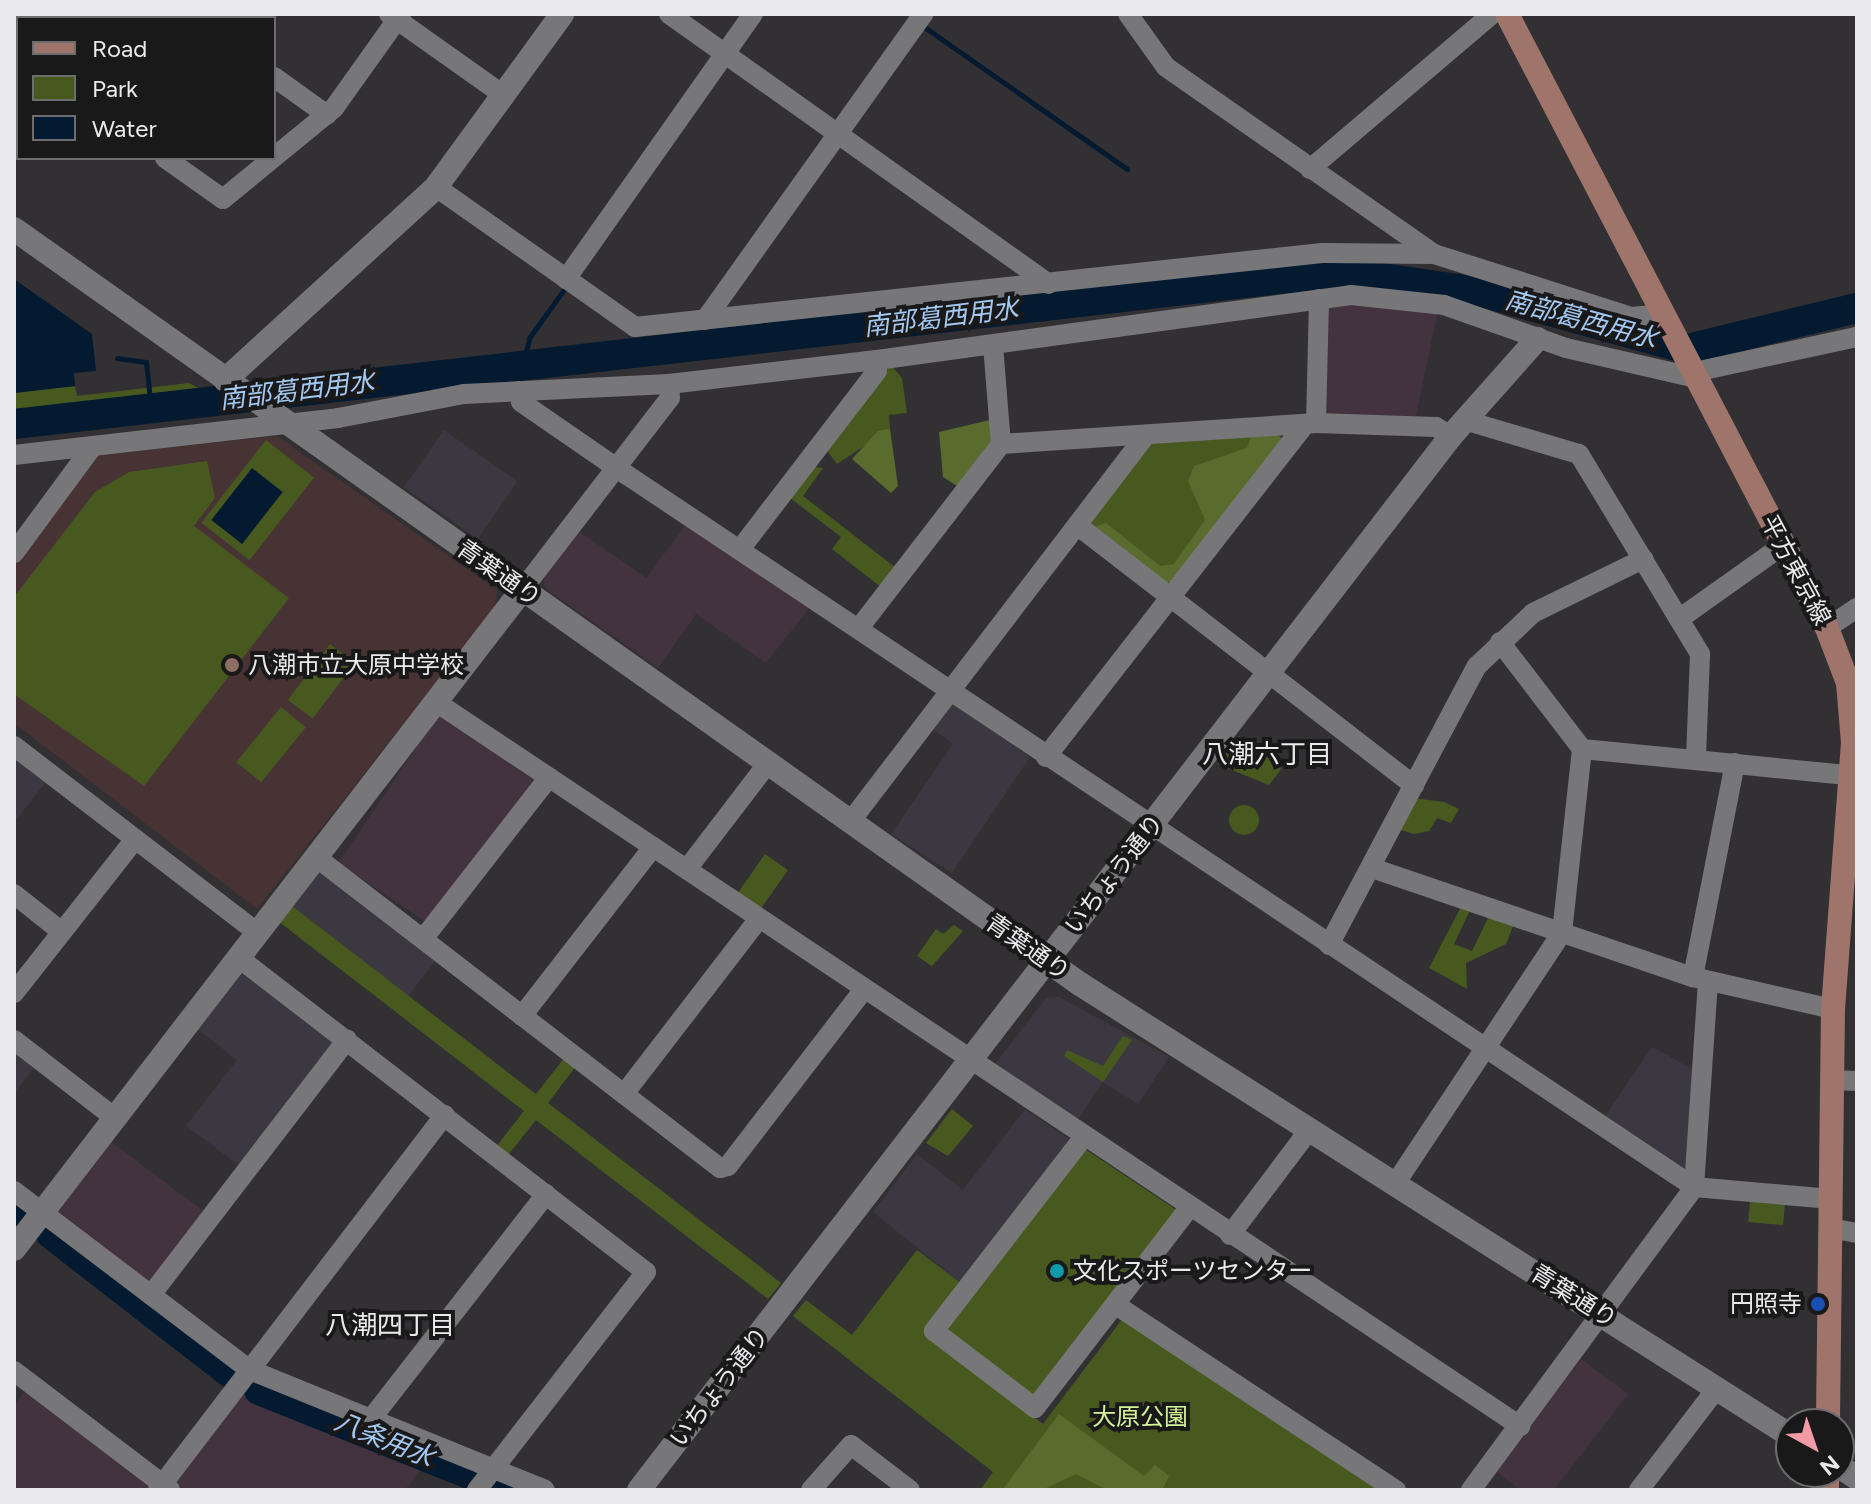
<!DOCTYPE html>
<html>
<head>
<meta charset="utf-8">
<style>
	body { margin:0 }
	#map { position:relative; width:1871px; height:1504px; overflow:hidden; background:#323033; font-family:Figtree,"Noto Sans JP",sans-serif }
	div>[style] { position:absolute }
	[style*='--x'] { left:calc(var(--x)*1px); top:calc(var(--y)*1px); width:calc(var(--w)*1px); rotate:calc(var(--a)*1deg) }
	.built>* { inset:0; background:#3c3841; transform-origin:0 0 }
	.industrial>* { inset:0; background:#42333f; transform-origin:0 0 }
	.education>* { inset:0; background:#473234 }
	.green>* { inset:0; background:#485920; transform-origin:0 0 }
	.round { border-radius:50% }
	.forest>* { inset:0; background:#596c2e }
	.water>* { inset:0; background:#041a31; transform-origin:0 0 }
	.stream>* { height:5px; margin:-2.5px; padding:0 2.5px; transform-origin:2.5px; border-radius:2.5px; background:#041a31 }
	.river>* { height:30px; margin:-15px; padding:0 15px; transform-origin:15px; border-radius:15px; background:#041a31 }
	.minor>* { height:20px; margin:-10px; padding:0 10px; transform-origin:10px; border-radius:10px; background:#777679 }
	.tertiary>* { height:24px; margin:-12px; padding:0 12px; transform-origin:12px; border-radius:12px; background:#777679 }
	.secondary>* { height:24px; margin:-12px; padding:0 12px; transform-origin:12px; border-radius:12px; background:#9f746b }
	.dots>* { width:22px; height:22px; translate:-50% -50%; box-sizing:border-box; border:4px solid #19191a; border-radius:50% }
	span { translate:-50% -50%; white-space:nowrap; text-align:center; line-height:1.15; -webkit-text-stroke:8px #19191a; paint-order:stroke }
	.street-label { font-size:24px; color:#eae9eb }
	.poi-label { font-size:24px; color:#eae9eb }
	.left { translate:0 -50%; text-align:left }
	.right { translate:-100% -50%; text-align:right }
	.park-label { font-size:24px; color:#d4f297 }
	.water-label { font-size:26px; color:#a3c9f3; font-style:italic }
	.neighbourhood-label { font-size:26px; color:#eae9eb }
	.frame { position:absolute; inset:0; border:16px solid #eae9eb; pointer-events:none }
	.legend { position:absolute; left:16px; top:16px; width:260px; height:144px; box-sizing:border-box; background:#19191a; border:2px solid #6d6c6e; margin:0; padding:10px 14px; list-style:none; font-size:24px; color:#eae9eb }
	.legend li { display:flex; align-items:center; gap:16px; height:40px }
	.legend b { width:40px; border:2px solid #6d6c6e }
	.north { position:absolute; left:1775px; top:1408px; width:80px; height:80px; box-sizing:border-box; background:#19191a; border:2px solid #6d6c6e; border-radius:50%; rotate:140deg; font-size:22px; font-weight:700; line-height:32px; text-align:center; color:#eae9eb }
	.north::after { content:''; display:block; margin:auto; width:28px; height:36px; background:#f39aa7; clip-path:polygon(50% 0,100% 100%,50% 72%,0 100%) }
</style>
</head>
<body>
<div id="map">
	<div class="built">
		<div style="left:444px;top:430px;width:90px;height:70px;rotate:35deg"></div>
		<div style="clip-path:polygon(950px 702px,1030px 757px,952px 873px,891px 834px,953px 744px,931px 728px)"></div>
		<div style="clip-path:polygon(14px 754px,48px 779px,14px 823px)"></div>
		<div style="left:319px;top:868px;width:149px;height:46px;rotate:38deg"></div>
		<div style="clip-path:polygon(241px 969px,335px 1041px,239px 1165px,186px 1126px,237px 1060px,196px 1028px)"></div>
		<div style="clip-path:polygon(1059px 997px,1169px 1057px,1138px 1104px,1103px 1082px,1075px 1124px,992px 1068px,1046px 998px)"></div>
		<div style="clip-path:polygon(1652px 1047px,1694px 1070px,1685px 1168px,1605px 1116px)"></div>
		<div style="clip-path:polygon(14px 1050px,35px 1066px,14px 1094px)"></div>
		<div style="clip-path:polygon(1025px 1109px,1071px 1140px,961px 1283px,873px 1212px,917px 1154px,963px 1190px)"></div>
	</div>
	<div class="industrial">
		<div style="clip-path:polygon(1400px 303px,1438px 310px,1416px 416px,1322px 415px,1326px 305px)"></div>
		<div style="clip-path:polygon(687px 523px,810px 607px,766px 663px,696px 614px,658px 668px,545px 588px,544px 577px,579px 531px,646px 578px)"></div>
		<div style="left:440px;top:712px;width:119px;height:182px;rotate:34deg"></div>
		<div style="left:109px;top:1140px;width:118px;height:90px;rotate:37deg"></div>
		<div style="clip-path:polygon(1581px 1359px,1628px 1394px,1554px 1490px,1520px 1490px,1495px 1471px)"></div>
		<div style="clip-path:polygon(246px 1387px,427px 1461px,405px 1490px,181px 1490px,172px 1483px)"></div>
		<div style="clip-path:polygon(27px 1389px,151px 1485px,147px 1490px,14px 1490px,14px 1405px)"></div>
	</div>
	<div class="education">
		<div style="clip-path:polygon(277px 436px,497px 590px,495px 608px,257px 909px,14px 723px,14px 566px,99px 455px)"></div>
	</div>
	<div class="green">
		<div style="clip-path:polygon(891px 365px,902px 378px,907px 413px,889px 415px,890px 429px,837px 464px,826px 449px)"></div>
		<div style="clip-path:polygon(189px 383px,206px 392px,14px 415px,14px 393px,75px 386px,77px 396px)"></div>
		<div style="clip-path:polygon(1277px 433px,1173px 582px,1092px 528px,1091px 519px,1152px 441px)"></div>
		<div style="left:266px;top:440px;width:61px;height:105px;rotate:38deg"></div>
		<div style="clip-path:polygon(207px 461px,215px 498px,194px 526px,289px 598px,144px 786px,14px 694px,14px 597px,95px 492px,129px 472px)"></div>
		<div style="clip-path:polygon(813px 467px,823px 468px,803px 496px,896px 568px,881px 587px,832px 549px,841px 537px,789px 497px)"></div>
		<div style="left:330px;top:644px;width:31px;height:70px;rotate:37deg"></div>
		<div style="left:281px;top:707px;width:32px;height:71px;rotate:39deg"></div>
		<div style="clip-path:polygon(1239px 736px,1282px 768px,1269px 785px,1217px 764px)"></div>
		<div style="clip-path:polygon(1413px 798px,1444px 802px,1459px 809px,1451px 823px,1437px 818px,1429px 831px,1414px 834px,1397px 829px)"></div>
		<div class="round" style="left:1229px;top:805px;width:30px;height:30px"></div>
		<div style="left:765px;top:854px;width:28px;height:51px;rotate:35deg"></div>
		<div style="clip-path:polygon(291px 905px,536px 1094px,565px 1057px,576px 1066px,548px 1103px,781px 1283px,768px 1299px,536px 1120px,508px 1155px,496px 1147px,524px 1111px,278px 921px)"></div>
		<div style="clip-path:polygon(1461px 907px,1470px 910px,1454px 944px,1472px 951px,1489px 916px,1514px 924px,1506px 944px,1466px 963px,1467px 989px,1429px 968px)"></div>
		<div style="clip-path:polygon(954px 925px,963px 931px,932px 966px,917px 956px,936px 929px,943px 934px)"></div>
		<div style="clip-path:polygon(1123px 1036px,1132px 1040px,1103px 1082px,1064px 1056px,1067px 1050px,1103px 1066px)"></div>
		<div style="clip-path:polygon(952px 1109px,973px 1126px,948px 1156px,926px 1143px)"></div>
		<div style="clip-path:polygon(1085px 1149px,1178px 1211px,1025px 1410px,1043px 1424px,1123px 1318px,1382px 1490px,980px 1490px,993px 1472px,793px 1316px,806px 1300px,852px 1335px,917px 1250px,974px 1293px)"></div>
		<div style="left:1750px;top:1201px;width:35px;height:21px;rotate:5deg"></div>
	</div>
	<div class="forest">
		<div style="clip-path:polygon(990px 420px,993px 440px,957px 486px,943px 477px,939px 432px)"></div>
		<div style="clip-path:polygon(890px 429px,898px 486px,891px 493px,852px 459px,878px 431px)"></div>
		<div style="clip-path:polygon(1277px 433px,1283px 440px,1173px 582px,1164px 583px,1092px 528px,1106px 523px,1160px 566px,1174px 564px,1205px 520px,1188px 481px,1194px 466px,1247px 448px,1252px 434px)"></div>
		<div style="clip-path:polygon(1059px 1414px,1144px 1476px,1155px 1465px,1169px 1476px,1162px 1490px,1107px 1490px,1076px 1474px,1042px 1490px,1002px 1490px)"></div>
	</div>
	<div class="water">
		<div style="clip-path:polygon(14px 279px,92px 334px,96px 371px,74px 373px,75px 386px,14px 393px)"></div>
		<div style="left:252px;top:468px;width:39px;height:66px;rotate:38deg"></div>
	</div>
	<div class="stream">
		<div style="--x:920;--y:24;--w:253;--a:35"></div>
		<div style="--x:117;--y:358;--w:29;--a:8"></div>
		<div style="--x:146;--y:362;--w:46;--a:83.8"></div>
		<div style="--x:523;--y:365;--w:28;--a:-77"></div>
		<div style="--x:529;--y:338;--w:67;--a:-54.2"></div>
	</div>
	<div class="river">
		<div style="--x:14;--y:424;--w:1337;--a:-6.53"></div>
		<div style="--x:1342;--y:272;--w:145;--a:8.4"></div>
		<div style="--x:1485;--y:293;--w:210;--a:15.5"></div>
		<div style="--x:1687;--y:349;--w:175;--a:-13.6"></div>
		<div style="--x:14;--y:1206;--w:12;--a:35"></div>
		<div style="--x:51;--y:1234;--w:227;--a:37.8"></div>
		<div style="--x:259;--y:1390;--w:269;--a:21.8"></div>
	</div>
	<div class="minor">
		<div style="--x:186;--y:14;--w:6;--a:39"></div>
		<div style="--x:389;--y:14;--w:142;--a:35.3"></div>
		<div style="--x:669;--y:14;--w:466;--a:35.4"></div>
		<div style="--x:1128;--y:14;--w:65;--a:54.4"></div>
		<div style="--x:1166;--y:67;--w:327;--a:34.9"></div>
		<div style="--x:96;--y:18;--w:4;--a:-76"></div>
		<div style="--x:274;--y:77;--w:65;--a:35.6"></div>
		<div style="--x:165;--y:158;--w:71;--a:35.3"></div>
		<div style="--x:223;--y:199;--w:144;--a:-39.3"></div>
		<div style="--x:334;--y:108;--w:115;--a:-54.5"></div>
		<div style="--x:1310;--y:169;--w:239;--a:-40.4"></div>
		<div style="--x:436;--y:187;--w:243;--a:35.1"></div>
		<div style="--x:635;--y:327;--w:691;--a:-6.15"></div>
		<div style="--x:1322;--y:253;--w:112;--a:0.5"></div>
		<div style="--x:1434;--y:254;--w:208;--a:17.7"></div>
		<div style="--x:1632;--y:317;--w:30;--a:-6"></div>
		<div style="--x:566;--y:279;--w:324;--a:-54.8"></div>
		<div style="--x:705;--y:320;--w:376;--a:-54.5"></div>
		<div style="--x:993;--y:345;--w:99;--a:85.4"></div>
		<div style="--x:1001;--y:444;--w:316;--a:-3.8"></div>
		<div style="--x:1316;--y:423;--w:120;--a:1.9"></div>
		<div style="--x:1436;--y:427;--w:17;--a:31"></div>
		<div style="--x:1690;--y:373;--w:171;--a:-12.2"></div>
		<div style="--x:519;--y:391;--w:11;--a:80"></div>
		<div style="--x:521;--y:402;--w:129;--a:34.6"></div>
		<div style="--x:627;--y:475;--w:1283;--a:33.71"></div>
		<div style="--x:1694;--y:1187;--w:138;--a:5"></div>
		<div style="--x:1464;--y:420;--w:120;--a:16.5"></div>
		<div style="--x:1579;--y:454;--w:234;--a:58.8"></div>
		<div style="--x:1700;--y:654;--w:105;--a:92.2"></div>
		<div style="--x:1316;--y:423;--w:124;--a:-88.6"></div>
		<div style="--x:14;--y:455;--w:326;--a:-6.5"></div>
		<div style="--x:338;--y:418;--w:128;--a:-10.8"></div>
		<div style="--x:464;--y:394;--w:205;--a:-2.8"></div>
		<div style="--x:669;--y:384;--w:209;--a:-6.6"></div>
		<div style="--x:877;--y:360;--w:478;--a:-7.8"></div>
		<div style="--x:1351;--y:295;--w:94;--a:6.1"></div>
		<div style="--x:1444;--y:305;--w:129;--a:19.4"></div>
		<div style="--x:1566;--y:348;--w:129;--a:13"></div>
		<div style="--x:1077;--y:525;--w:426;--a:37.7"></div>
		<div style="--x:741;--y:548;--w:223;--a:-52.5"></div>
		<div style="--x:877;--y:371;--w:11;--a:-90"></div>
		<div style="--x:14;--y:553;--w:133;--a:-53.6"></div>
		<div style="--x:522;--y:590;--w:242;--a:-52.4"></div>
		<div style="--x:670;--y:398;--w:14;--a:-94"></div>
		<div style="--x:1679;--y:619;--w:128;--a:-35.4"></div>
		<div style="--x:859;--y:628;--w:232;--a:-52.3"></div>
		<div style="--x:1827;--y:628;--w:36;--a:-34"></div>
		<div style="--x:1500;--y:642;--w:135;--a:52.5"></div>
		<div style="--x:1582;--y:749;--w:276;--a:5.6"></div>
		<div style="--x:436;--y:702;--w:1304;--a:33.74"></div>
		<div style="--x:14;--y:746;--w:307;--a:37.5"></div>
		<div style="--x:1046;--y:757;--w:422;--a:-52.1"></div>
		<div style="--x:850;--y:822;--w:487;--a:-52.6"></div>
		<div style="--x:316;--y:857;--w:510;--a:37.59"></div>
		<div style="--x:720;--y:1168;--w:8;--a:-14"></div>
		<div style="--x:728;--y:1166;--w:221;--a:-52.4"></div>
		<div style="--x:1372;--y:868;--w:339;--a:18.8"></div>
		<div style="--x:1693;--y:977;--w:144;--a:12.9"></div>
		<div style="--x:687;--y:869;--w:133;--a:-52.6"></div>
		<div style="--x:14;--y:894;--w:61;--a:38.4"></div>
		<div style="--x:423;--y:939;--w:205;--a:-52.1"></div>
		<div style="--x:1329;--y:945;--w:316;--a:-62.1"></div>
		<div style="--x:1477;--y:666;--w:77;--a:-43.4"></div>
		<div style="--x:1533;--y:613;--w:123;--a:-26.1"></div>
		<div style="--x:239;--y:958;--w:514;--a:37.65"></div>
		<div style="--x:646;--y:1272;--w:276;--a:127.8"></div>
		<div style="--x:1693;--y:977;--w:218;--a:-78.9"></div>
		<div style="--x:14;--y:993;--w:196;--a:-51.8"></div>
		<div style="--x:522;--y:1016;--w:214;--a:-52.2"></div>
		<div style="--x:14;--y:1040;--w:128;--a:37.7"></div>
		<div style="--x:1831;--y:1080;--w:26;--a:2"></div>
		<div style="--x:624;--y:1094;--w:220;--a:-52.4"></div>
		<div style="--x:1083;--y:1138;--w:244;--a:127.7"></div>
		<div style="--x:934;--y:1331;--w:127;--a:37.3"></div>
		<div style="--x:1035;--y:1408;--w:252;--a:-52.4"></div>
		<div style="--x:1395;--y:1184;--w:301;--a:-56.4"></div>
		<div style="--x:1562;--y:933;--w:185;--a:-83.8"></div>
		<div style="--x:14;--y:1191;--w:296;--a:37.2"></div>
		<div style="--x:250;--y:1370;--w:318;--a:22.1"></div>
		<div style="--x:1831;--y:1228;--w:26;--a:11"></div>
		<div style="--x:1230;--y:1235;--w:131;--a:-53"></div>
		<div style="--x:151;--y:1295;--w:322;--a:-52.5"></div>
		<div style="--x:1116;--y:1305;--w:336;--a:33.5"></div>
		<div style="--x:14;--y:1371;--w:196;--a:37.3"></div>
		<div style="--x:371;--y:1419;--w:285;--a:-52.1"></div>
		<div style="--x:158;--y:1490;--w:472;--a:-52.6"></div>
		<div style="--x:811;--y:1490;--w:60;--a:-48.4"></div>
		<div style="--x:851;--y:1445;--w:74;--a:37.3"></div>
		<div style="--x:1471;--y:1490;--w:376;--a:-53.6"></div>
		<div style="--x:1694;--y:1187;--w:206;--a:-86.1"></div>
		<div style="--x:1639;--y:1490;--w:128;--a:-52.6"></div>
	</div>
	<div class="tertiary">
		<div style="--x:14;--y:229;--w:1306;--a:35.31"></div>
		<div style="--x:1080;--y:984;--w:843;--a:32.45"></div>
		<div style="--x:225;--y:380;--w:286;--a:-42.4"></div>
		<div style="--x:436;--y:187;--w:214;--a:-53.9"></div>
		<div style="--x:14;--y:1249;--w:832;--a:-52.37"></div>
		<div style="--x:1839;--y:1466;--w:22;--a:34"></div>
		<div style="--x:639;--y:1490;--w:1331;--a:-52.39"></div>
		<div style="--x:1451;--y:436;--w:130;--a:-48.4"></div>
	</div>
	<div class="secondary">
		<div style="--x:1507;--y:14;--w:692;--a:62.47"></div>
		<div style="--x:1827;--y:628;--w:59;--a:69.1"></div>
		<div style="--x:1848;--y:683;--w:60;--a:85.2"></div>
		<div style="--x:1853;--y:743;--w:267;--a:94.3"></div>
		<div style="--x:1833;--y:1009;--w:415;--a:90.7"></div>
		<div style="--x:1827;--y:1490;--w:18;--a:-90"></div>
	</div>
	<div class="dots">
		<div style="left:232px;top:665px;background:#8d6e63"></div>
		<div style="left:1057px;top:1271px;background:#0f9aa8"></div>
		<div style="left:1818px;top:1304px;background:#1a4fb4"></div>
	</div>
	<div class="street-label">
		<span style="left:1796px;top:570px;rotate:62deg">平方東京線</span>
		<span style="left:499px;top:573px;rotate:35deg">青葉通り</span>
		<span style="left:1114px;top:874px;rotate:-52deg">いちょう通り</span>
		<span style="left:1028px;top:947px;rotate:35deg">青葉通り</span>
		<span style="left:1574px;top:1296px;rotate:32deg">青葉通り</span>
		<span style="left:719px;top:1387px;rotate:-52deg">いちょう通り</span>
	</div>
	<div class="poi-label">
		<span class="left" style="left:248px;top:665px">八潮市立大原中学校</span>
		<span class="left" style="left:1073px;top:1271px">文化スポーツセンター</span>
		<span class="right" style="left:1802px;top:1304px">円照寺</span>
	</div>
	<div class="park-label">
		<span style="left:1140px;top:1417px">大原公園</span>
	</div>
	<div class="water-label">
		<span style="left:941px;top:318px;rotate:-7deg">南部葛西用水</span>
		<span style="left:1581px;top:320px;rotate:15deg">南部葛西用水</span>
		<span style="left:297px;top:391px;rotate:-7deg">南部葛西用水</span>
		<span style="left:384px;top:1440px;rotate:22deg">八条用水</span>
	</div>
	<div class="neighbourhood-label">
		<span style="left:1267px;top:755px">八潮六丁目</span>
		<span style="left:390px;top:1326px">八潮四丁目</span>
	</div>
	<div class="frame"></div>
	<ul class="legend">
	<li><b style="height:10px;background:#9f746b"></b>Road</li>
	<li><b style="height:22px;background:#485920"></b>Park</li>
	<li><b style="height:22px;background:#041a31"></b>Water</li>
	</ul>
	<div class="north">N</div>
</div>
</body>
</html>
